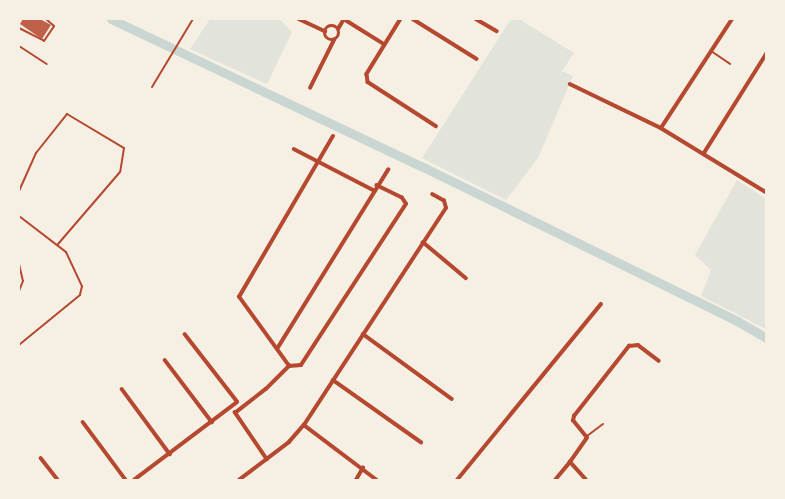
<!DOCTYPE html>
<html>
<head>
<meta charset="utf-8">
<style>
	body { margin:0 }
	#map { position:relative; width:785px; height:499px; overflow:hidden; background:#f6efe4; font-family:Jost,sans-serif }
	div>[style] { position:absolute }
	[style*='--x'] { left:calc(var(--x)*1px); top:calc(var(--y)*1px); width:calc(var(--w)*1px); rotate:calc(var(--a)*1deg) }
	.green>* { inset:0; background:#e2e4dc }
	.canal>* { height:9px; margin:-4.5px; padding:0 4.5px; transform-origin:4.5px; border-radius:4.5px; background:#c9d6d2 }
	.building>* { inset:0; background:#bf614a }
	.service>* { height:2px; margin:-1px; padding:0 1px; transform-origin:1px; border-radius:1px; background:#b5482f }
	.minor>* { height:3.5px; margin:-1.75px; padding:0 1.75px; transform-origin:1.75px; border-radius:1.75px; background:#b5482f }
	.minor>.ring { margin:-1.75px; padding:0; box-sizing:content-box; background:none; border:3.5px solid #b5482f; border-radius:50% }
	span { translate:-50% -50%; white-space:nowrap; text-align:center; line-height:1.15; -webkit-text-stroke:3px #f6efe4; paint-order:stroke }
	.frame { position:absolute; inset:0; border:20px solid #f6efe4; pointer-events:none }
</style>
</head>
<body>
<div id="map">
	<div class="green">
		<div style="clip-path:polygon(210px 19px,280px 19px,292px 32px,267px 84px,190px 49px)"></div>
		<div style="clip-path:polygon(511px 19px,519px 19px,574px 53px,562px 71px,573px 76px,538px 158px,506px 200px,422px 158px)"></div>
		<div style="clip-path:polygon(737px 180px,766px 199px,766px 329px,701px 296px,711px 270px,695px 255px)"></div>
	</div>
	<div class="canal">
		<div style="--x:111;--y:19;--w:343;--a:25.4"></div>
		<div style="--x:421;--y:166;--w:352;--a:26.1"></div>
		<div style="--x:737;--y:321;--w:34;--a:30"></div>
	</div>
	<div class="building">
		<div style="clip-path:polygon(23px 19px,40px 19px,51px 25px,42px 39px,20px 24px)"></div>
	</div>
	<div class="service">
		<div style="--x:19;--y:28;--w:28;--a:27"></div>
		<div style="--x:44;--y:41;--w:18;--a:-56"></div>
		<div style="--x:54;--y:26;--w:11;--a:-139"></div>
		<div style="--x:19;--y:46;--w:33;--a:33"></div>
		<div style="--x:711;--y:51;--w:23;--a:34"></div>
		<div style="--x:152;--y:87;--w:79;--a:-58.9"></div>
		<div style="--x:19;--y:191;--w:42;--a:-65.9"></div>
		<div style="--x:36;--y:153;--w:50;--a:-51.5"></div>
		<div style="--x:67;--y:114;--w:66;--a:30.8"></div>
		<div style="--x:124;--y:148;--w:24;--a:99"></div>
		<div style="--x:120;--y:172;--w:95;--a:130.7"></div>
		<div style="--x:19;--y:216;--w:59;--a:37.5"></div>
		<div style="--x:66;--y:252;--w:38;--a:65"></div>
		<div style="--x:82;--y:286;--w:9;--a:103"></div>
		<div style="--x:80;--y:295;--w:79;--a:140.7"></div>
		<div style="--x:19;--y:264;--w:17;--a:77"></div>
		<div style="--x:23;--y:281;--w:11;--a:112"></div>
		<div style="--x:587;--y:436;--w:20;--a:-37"></div>
	</div>
	<div class="minor">
		<div style="--x:299;--y:19;--w:29;--a:25"></div>
		<div style="--x:344;--y:19;--w:47;--a:32"></div>
		<div style="--x:401;--y:19;--w:65;--a:121.7"></div>
		<div style="--x:367;--y:74;--w:8;--a:83"></div>
		<div style="--x:368;--y:82;--w:81;--a:32.9"></div>
		<div style="--x:413;--y:19;--w:75;--a:32"></div>
		<div style="--x:476;--y:19;--w:24;--a:30"></div>
		<div class="ring" style="left:325px;top:26px;width:10.5px;height:10.5px"></div>
		<div style="--x:338;--y:29;--w:12;--a:-59"></div>
		<div style="--x:570;--y:84;--w:101;--a:25.8"></div>
		<div style="--x:661;--y:128;--w:123;--a:31.4"></div>
		<div style="--x:310;--y:88;--w:54;--a:-63.4"></div>
		<div style="--x:661;--y:128;--w:130;--a:-56.9"></div>
		<div style="--x:294;--y:149;--w:91;--a:27.4"></div>
		<div style="--x:704;--y:153;--w:117;--a:-57.9"></div>
		<div style="--x:423;--y:242;--w:56;--a:39.9"></div>
		<div style="--x:363;--y:334;--w:110;--a:36.1"></div>
		<div style="--x:277;--y:349;--w:211;--a:-58.2"></div>
		<div style="--x:165;--y:360;--w:78;--a:52.8"></div>
		<div style="--x:289;--y:366;--w:12;--a:-5"></div>
		<div style="--x:301;--y:365;--w:192;--a:-56.9"></div>
		<div style="--x:406;--y:204;--w:7;--a:-124"></div>
		<div style="--x:402;--y:198;--w:28;--a:-154"></div>
		<div style="--x:333;--y:380;--w:108;--a:35.2"></div>
		<div style="--x:122;--y:389;--w:81;--a:53.6"></div>
		<div style="--x:235;--y:412;--w:57;--a:55.8"></div>
		<div style="--x:235;--y:413;--w:39;--a:-38"></div>
		<div style="--x:266;--y:389;--w:33;--a:-45"></div>
		<div style="--x:289;--y:366;--w:85;--a:-125.9"></div>
		<div style="--x:239;--y:297;--w:186;--a:-59.7"></div>
		<div style="--x:83;--y:422;--w:72;--a:53.4"></div>
		<div style="--x:304;--y:425;--w:91;--a:37"></div>
		<div style="--x:41;--y:458;--w:28;--a:52"></div>
		<div style="--x:134;--y:480;--w:129;--a:-37.1"></div>
		<div style="--x:237;--y:402;--w:85;--a:-127.8"></div>
		<div style="--x:239;--y:480;--w:63;--a:-37.2"></div>
		<div style="--x:289;--y:442;--w:23;--a:-49"></div>
		<div style="--x:304;--y:425;--w:259;--a:-56.8"></div>
		<div style="--x:446;--y:208;--w:7;--a:-106"></div>
		<div style="--x:444;--y:201;--w:13;--a:-151"></div>
		<div style="--x:356;--y:480;--w:14;--a:-60"></div>
		<div style="--x:457;--y:480;--w:227;--a:-50.7"></div>
		<div style="--x:555;--y:480;--w:23;--a:-50"></div>
		<div style="--x:586;--y:480;--w:24;--a:-132"></div>
		<div style="--x:570;--y:462;--w:29;--a:-55"></div>
		<div style="--x:587;--y:438;--w:22;--a:-129"></div>
		<div style="--x:573;--y:421;--w:5;--a:-79"></div>
		<div style="--x:574;--y:416;--w:89;--a:-51.8"></div>
		<div style="--x:629;--y:346;--w:9;--a:-6"></div>
		<div style="--x:638;--y:345;--w:26;--a:37"></div>
	</div>
	<div class="frame"></div>
</div>
</body>
</html>
